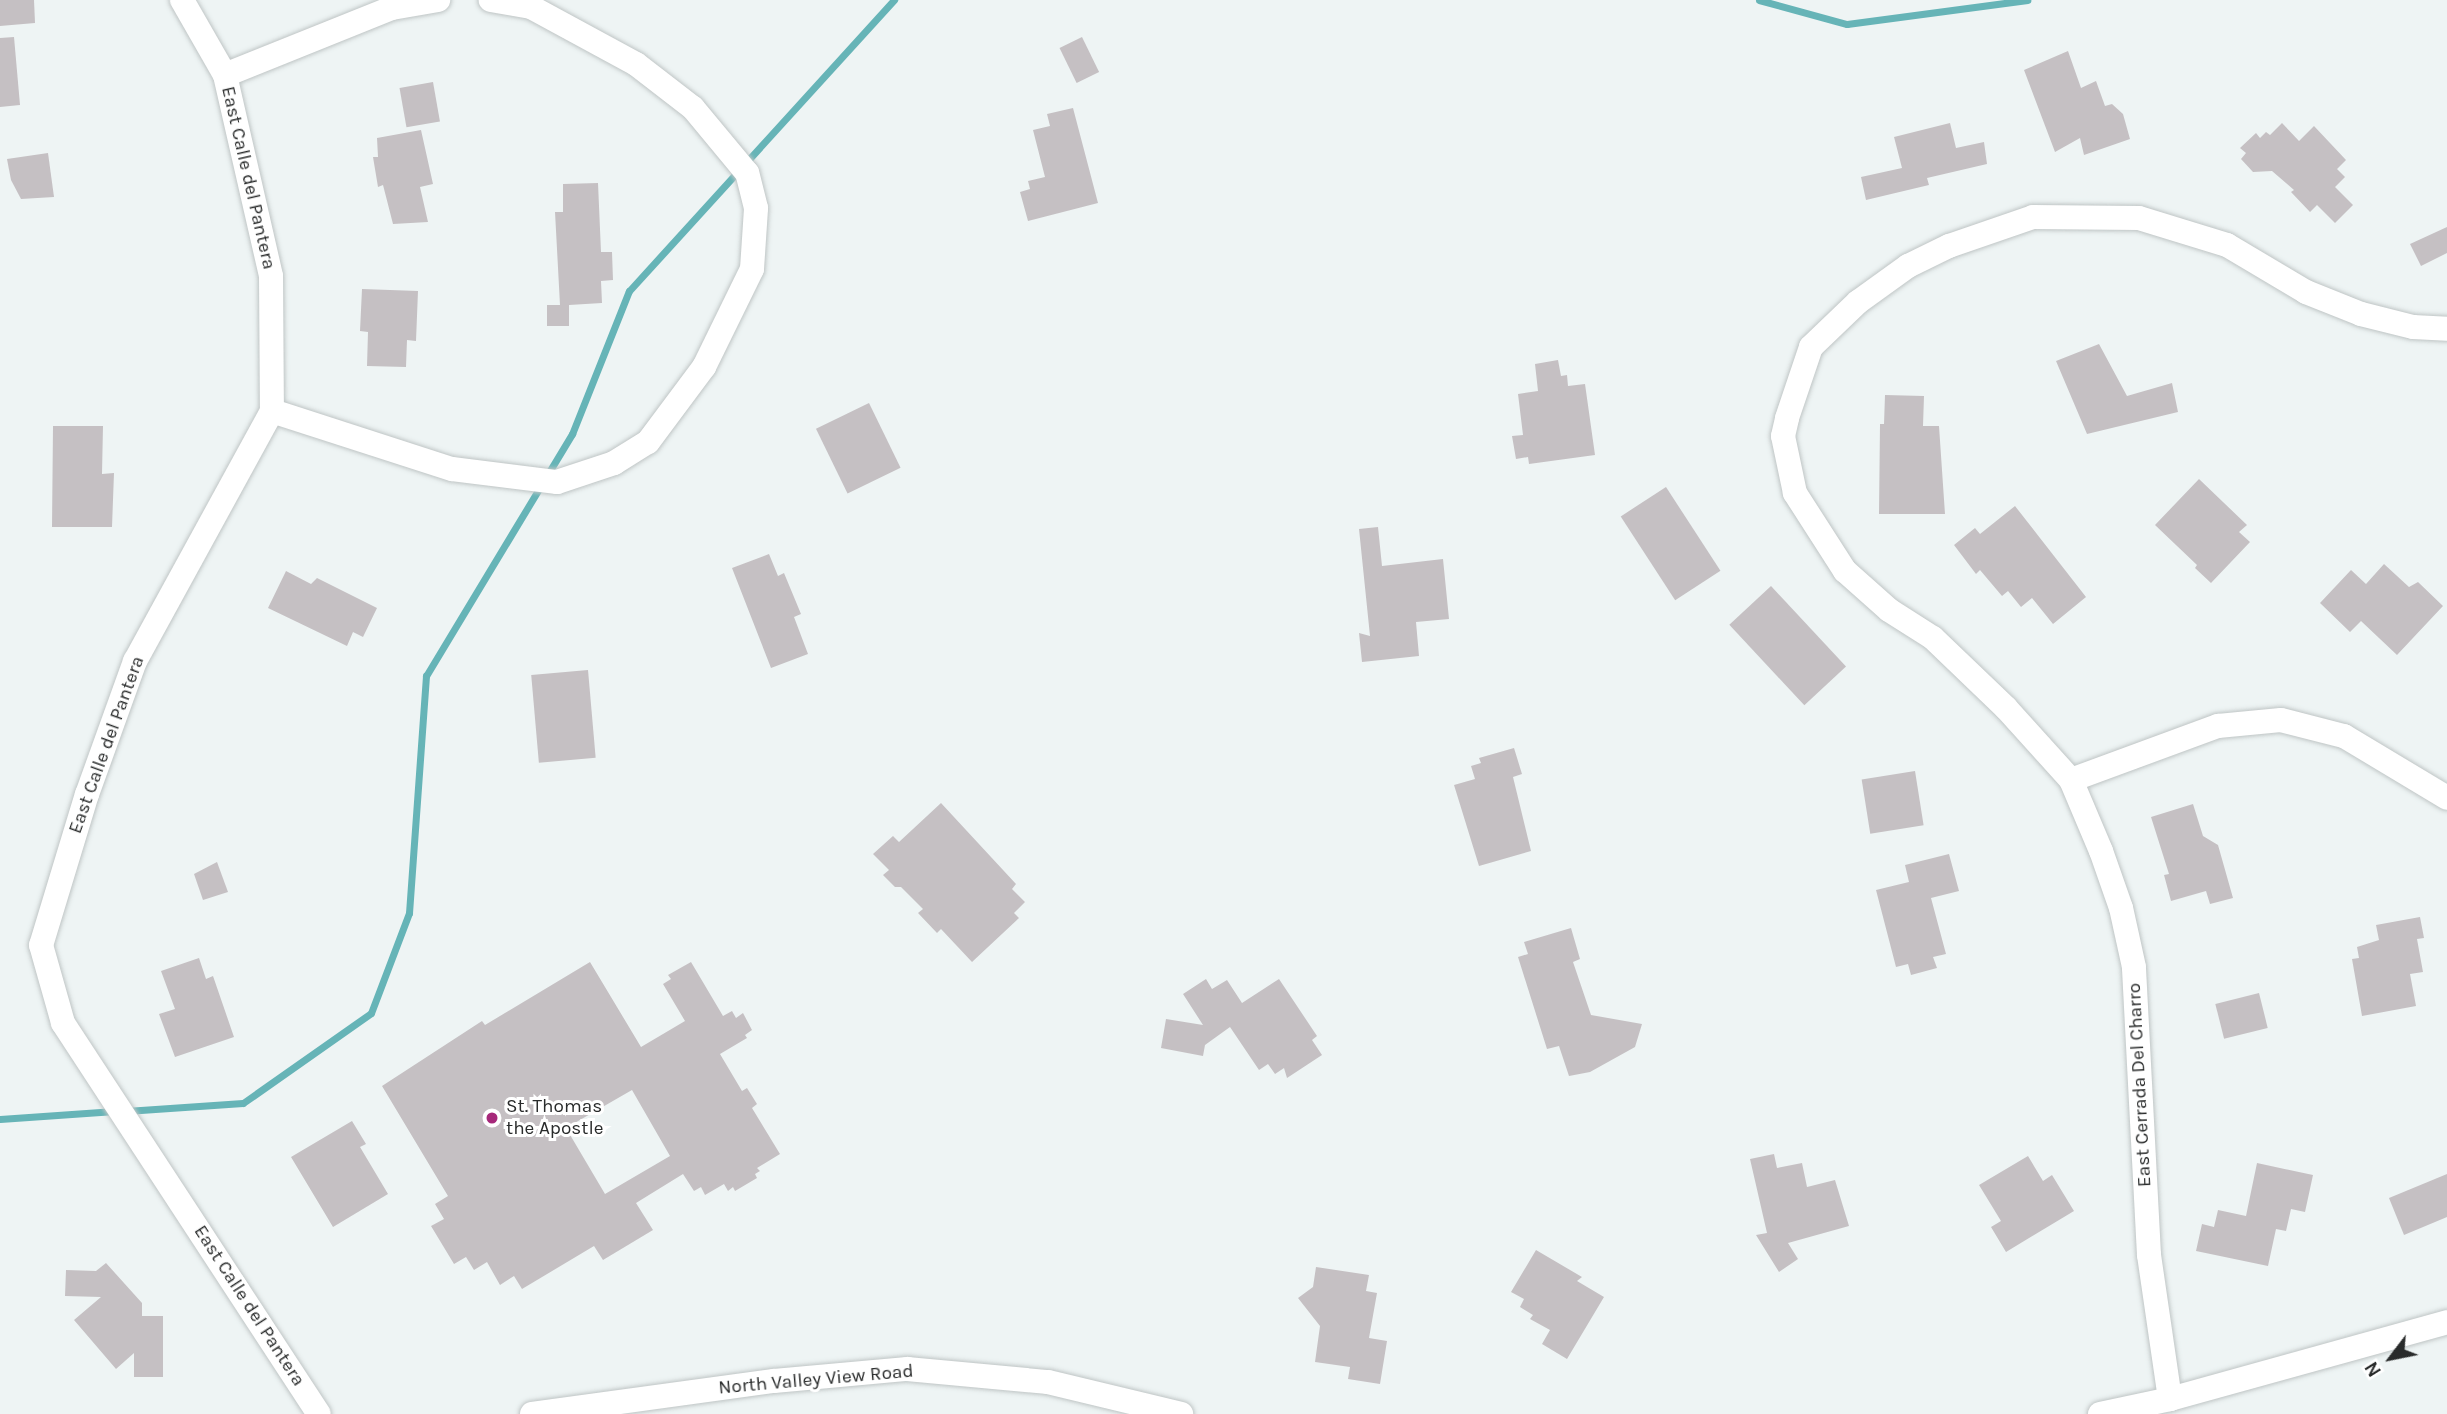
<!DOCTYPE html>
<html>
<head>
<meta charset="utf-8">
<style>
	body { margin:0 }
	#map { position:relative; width:2447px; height:1414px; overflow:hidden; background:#eef4f4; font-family:Karla,sans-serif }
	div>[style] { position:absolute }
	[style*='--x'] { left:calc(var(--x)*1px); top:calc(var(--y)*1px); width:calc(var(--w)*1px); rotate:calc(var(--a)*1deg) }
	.stream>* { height:7px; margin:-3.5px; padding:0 3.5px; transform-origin:3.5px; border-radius:3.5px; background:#66b4b7 }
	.building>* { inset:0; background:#c5c0c3; transform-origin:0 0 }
	.roads { filter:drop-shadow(0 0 2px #bfc5c5) drop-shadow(0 0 2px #bfc5c5) }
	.minor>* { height:24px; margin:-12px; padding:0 12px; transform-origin:12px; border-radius:12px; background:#fff }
	.dots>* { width:19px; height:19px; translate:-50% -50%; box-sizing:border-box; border:4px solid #fff; border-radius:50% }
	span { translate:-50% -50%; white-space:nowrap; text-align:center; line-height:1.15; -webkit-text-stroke:6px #fff; paint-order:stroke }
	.street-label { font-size:19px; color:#292b2b }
	.poi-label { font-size:19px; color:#292b2b }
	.left { translate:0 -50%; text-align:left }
	.north { position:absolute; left:2356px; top:1323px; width:70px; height:70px; -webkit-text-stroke:5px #fff; paint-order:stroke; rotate:238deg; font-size:19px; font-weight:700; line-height:28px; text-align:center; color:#292b2b }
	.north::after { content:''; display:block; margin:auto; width:24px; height:32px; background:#292b2b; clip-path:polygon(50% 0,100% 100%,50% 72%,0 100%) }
</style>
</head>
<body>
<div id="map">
	<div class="stream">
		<div style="--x:1759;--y:0;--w:91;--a:15.3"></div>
		<div style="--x:1847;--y:24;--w:182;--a:-7.6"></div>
		<div style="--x:126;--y:1111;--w:117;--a:-3.9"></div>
		<div style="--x:243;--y:1103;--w:156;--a:-35.1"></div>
		<div style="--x:371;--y:1013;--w:107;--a:-69.2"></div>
		<div style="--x:409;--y:913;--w:238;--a:-85.9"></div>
		<div style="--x:426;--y:676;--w:283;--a:-58.9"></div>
		<div style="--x:572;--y:434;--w:154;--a:-68.3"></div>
		<div style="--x:629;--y:291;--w:394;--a:-47.7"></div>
		<div style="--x:0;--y:1119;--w:115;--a:-4"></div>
	</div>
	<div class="building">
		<div style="clip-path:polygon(0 0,34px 0,35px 23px,0 26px)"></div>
		<div style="clip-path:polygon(14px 37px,20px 105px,0 107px,0 38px)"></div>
		<div style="left:1082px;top:37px;width:39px;height:25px;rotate:64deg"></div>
		<div style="clip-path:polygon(2068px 51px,2081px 88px,2096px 81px,2105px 106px,2112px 104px,2123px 114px,2130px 139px,2084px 155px,2080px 138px,2055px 152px,2024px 70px)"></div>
		<div style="left:433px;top:82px;width:40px;height:34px;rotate:80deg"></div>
		<div style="clip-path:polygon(1073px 108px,1098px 203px,1028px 221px,1020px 192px,1030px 189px,1028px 181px,1045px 177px,1033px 130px,1050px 126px,1047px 114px)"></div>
		<div style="clip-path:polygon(1950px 123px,1956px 148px,1984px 142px,1987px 164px,1927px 178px,1929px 185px,1866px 200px,1861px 177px,1902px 168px,1894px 137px)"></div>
		<div style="clip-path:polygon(2282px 123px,2299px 141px,2314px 126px,2346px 160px,2337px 169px,2345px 177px,2335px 187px,2353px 205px,2335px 223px,2317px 205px,2310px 212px,2291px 192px,2294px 190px,2272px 171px,2253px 172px,2241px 159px,2246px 153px,2240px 148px,2256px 133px,2260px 138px,2266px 132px,2270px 135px)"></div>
		<div style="clip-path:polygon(421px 130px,433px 184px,420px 187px,428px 222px,393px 224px,383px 185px,378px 187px,373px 157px,378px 157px,377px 138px)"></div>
		<div style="clip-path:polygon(48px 153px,54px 197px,21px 199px,11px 180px,7px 159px)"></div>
		<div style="clip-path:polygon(598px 183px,601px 252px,612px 252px,613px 280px,601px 281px,602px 303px,569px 305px,569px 326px,547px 326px,547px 305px,560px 305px,555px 212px,563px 212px,563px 184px)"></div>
		<div style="clip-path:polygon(2447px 227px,2447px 253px,2421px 266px,2410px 244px)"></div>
		<div style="clip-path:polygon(362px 289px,418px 291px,416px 341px,407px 340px,406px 367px,367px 366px,368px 332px,360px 331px)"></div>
		<div style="clip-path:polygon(2099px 344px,2127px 396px,2172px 383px,2178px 412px,2087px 434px,2056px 361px)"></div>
		<div style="clip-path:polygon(1558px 360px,1561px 376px,1567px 375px,1568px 386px,1585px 384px,1595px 455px,1529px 464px,1528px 457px,1516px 459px,1512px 436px,1523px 435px,1518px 394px,1538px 391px,1535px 364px)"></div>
		<div style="clip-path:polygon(1885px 395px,1924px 396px,1923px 426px,1939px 426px,1945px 514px,1879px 514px,1880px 424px,1884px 424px)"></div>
		<div style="left:869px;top:403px;width:72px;height:59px;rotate:64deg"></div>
		<div style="clip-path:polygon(53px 426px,103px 426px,102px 474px,114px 473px,112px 527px,52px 527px)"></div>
		<div style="clip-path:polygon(2199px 479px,2247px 525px,2239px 532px,2250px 542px,2211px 583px,2195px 568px,2197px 565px,2155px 525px)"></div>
		<div style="left:1666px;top:487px;width:100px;height:54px;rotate:57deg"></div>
		<div style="clip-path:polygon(2015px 506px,2086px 597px,2053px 624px,2032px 598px,2021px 607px,2008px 591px,2002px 596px,1980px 570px,1976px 574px,1954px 545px,1975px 528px,1980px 534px)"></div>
		<div style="clip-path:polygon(1378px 527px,1382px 566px,1443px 559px,1449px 619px,1416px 622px,1419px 656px,1362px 662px,1359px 633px,1370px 636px,1359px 529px)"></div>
		<div style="clip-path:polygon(769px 554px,778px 576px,784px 573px,801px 614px,794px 617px,808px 654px,771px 668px,732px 568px)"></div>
		<div style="clip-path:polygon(2384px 564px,2409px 587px,2418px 582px,2443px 606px,2397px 655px,2361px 621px,2350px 632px,2320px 603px,2351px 570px,2366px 584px)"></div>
		<div style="clip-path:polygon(286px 571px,311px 584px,317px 578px,377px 608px,363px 637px,353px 632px,347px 646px,268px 608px)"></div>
		<div style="left:1771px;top:586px;width:110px;height:57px;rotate:47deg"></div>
		<div style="left:588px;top:670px;width:88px;height:57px;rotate:85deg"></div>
		<div style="clip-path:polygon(1514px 748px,1522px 774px,1513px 777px,1531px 851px,1479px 866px,1454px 785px,1475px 779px,1471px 766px,1481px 763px,1479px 758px)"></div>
		<div style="left:1915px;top:771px;width:55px;height:54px;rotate:81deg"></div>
		<div style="clip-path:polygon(941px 803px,1016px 884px,1012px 889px,1025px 902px,1014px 913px,1019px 918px,972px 962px,941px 929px,937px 933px,918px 913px,923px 909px,901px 887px,895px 887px,883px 875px,889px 870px,873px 854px,893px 836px,899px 842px)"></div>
		<div style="clip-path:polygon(2193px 804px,2203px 836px,2218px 845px,2233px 898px,2210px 904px,2206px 891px,2171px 901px,2164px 875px,2169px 874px,2151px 817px)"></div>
		<div style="clip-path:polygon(1949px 854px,1959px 891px,1931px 898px,1946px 954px,1933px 957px,1937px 968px,1911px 975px,1908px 964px,1896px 967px,1876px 890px,1909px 882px,1905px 865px)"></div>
		<div style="clip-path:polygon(217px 862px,228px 892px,203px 900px,194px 874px)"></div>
		<div style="clip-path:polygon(2420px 917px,2424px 938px,2417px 939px,2423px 972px,2410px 974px,2416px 1006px,2362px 1016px,2352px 959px,2359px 958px,2357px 947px,2379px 940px,2376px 925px)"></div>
		<div style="clip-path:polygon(1571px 928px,1580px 959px,1573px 962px,1591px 1015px,1642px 1024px,1635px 1047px,1590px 1072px,1569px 1076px,1559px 1046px,1547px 1049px,1518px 957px,1528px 954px,1524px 942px)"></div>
		<div style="clip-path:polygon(199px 958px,206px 979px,213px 976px,234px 1037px,175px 1057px,159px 1014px,175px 1009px,161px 971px)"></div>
		<div style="clip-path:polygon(evenodd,590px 962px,641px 1047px,685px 1021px,663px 984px,671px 979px,668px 975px,691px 962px,723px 1016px,732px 1011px,736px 1018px,743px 1013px,752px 1030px,745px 1035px,747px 1038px,720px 1054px,742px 1091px,747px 1088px,757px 1104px,752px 1108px,780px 1154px,757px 1168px,760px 1171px,755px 1174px,757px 1178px,735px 1191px,733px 1187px,728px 1191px,724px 1184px,705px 1195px,701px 1187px,694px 1191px,683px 1174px,636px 1203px,653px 1230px,603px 1260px,594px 1246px,522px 1289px,514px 1276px,500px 1285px,487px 1262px,474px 1270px,466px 1257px,454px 1264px,431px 1226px,444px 1219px,435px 1204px,448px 1196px,382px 1086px,482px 1021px,485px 1025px,590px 962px,632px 1090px,670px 1156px,605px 1194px,566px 1128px,632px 1090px)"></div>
		<div style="clip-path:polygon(1206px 979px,1212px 989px,1227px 980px,1242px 1003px,1279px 979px,1317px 1036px,1312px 1040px,1322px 1055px,1287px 1078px,1284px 1068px,1275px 1074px,1268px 1064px,1259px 1070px,1230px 1027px,1205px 1045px,1203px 1056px,1161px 1048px,1166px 1019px,1203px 1025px,1183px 994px)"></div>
		<div style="left:2259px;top:993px;width:36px;height:45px;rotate:76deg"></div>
		<div style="clip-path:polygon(352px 1121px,366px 1144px,360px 1147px,388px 1194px,333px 1227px,291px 1157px)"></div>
		<div style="clip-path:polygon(1774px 1154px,1777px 1168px,1802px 1163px,1807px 1187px,1835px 1180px,1849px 1226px,1788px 1243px,1798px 1259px,1779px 1272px,1756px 1235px,1767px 1233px,1750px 1159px)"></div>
		<div style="clip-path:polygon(2028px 1156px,2043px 1181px,2052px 1175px,2074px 1211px,2006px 1252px,1991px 1227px,2001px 1221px,1979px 1185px)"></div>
		<div style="clip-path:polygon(2257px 1163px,2313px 1175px,2305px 1212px,2291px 1209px,2286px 1231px,2276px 1229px,2268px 1266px,2196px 1251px,2202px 1224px,2214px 1227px,2218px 1210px,2246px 1216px)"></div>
		<div style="clip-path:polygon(2447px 1174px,2447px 1217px,2404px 1235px,2389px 1198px)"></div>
		<div style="clip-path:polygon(1536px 1250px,1582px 1277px,1577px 1281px,1604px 1297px,1567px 1359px,1542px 1344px,1550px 1330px,1530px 1319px,1533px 1315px,1520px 1307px,1524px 1299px,1511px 1292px)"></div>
		<div style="clip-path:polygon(106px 1263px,142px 1303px,142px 1316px,163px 1316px,163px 1377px,134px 1377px,134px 1353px,116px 1369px,74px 1320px,101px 1297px,65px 1296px,66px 1270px,96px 1271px)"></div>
		<div style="clip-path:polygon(1316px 1267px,1369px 1275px,1366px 1291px,1377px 1293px,1369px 1338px,1387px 1341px,1380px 1384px,1348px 1379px,1350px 1367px,1315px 1362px,1320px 1326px,1298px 1298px,1313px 1287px)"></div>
	</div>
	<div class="roads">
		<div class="minor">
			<div style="--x:182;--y:0;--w:86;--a:60.2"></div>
			<div style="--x:225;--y:75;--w:206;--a:77.1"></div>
			<div style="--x:271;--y:276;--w:135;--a:89.6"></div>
			<div style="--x:272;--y:411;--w:285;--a:118.7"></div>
			<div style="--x:135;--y:661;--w:141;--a:109.8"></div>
			<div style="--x:87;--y:794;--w:158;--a:106.9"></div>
			<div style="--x:41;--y:945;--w:81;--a:74.2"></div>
			<div style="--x:63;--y:1023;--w:467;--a:56.8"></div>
			<div style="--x:225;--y:75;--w:180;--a:-21.9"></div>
			<div style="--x:392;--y:8;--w:47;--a:-9.9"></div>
			<div style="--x:272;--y:411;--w:189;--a:17.9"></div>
			<div style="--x:452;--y:469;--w:106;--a:7.1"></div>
			<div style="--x:557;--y:482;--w:60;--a:-18.4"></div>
			<div style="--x:614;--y:463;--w:40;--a:-32"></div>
			<div style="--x:648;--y:442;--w:94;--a:-53.3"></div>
			<div style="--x:704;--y:367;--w:109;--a:-63.9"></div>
			<div style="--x:752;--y:269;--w:61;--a:-86.2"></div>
			<div style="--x:756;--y:208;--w:36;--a:-104"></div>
			<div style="--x:747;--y:173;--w:85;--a:-129.7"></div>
			<div style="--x:693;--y:108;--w:72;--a:-142.3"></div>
			<div style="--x:636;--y:64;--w:119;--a:-151.5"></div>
			<div style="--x:531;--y:7;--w:41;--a:-170.1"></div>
			<div style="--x:2071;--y:780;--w:157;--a:-20.2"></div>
			<div style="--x:2218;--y:726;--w:63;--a:-5.4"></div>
			<div style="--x:2281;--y:720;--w:65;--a:14.3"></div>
			<div style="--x:2344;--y:736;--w:120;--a:31"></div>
			<div style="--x:2170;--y:1399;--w:146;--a:-98.3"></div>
			<div style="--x:2149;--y:1255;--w:288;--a:-93"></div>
			<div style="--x:2134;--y:967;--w:60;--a:-102.4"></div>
			<div style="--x:2121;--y:908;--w:60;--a:-109.3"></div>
			<div style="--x:2101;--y:851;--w:77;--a:-112.9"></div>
			<div style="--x:2071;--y:780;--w:97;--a:-132.1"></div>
			<div style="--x:2006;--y:708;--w:101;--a:-136.2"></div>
			<div style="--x:1933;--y:638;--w:52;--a:-147.5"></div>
			<div style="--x:1889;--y:610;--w:59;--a:-138.4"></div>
			<div style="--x:1845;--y:571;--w:93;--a:-122.7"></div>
			<div style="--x:1795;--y:493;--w:58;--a:-101.9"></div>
			<div style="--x:1783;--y:436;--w:18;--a:-77"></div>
			<div style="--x:1787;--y:418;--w:75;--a:-71.3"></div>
			<div style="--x:1811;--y:347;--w:65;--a:-43.8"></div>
			<div style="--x:1858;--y:302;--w:62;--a:-35.8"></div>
			<div style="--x:1908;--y:266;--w:46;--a:-26"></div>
			<div style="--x:1949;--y:246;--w:89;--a:-19"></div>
			<div style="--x:2033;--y:217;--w:106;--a:0.5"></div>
			<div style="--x:2139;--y:218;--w:92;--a:17.1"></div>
			<div style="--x:2227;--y:245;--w:92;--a:30.7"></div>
			<div style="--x:2306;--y:292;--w:59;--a:21.8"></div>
			<div style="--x:2361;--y:314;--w:54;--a:14"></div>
			<div style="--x:2413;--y:327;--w:34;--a:3"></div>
			<div style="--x:532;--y:1414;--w:244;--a:-7.8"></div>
			<div style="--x:774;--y:1381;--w:134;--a:-5.2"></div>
			<div style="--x:907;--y:1369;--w:142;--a:5.3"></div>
			<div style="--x:1048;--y:1382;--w:137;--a:13.5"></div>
			<div style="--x:2100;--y:1414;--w:72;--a:-12.1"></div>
			<div style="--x:2170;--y:1399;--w:288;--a:-15.5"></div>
		</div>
	</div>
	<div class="dots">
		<div style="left:492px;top:1118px;background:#a6287a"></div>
	</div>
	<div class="street-label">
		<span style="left:248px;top:178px;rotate:77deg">East Calle del Pantera</span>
		<span style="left:107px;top:745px;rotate:-70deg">East Calle del Pantera</span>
		<span style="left:2140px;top:1085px;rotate:-93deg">East Cerrada Del Charro</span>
		<span style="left:249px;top:1306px;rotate:57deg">East Calle del Pantera</span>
		<span style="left:816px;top:1380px;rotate:-5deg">North Valley View Road</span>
	</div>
	<div class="poi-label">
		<span class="left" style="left:506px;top:1118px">St. Thomas<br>the Apostle</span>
	</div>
	<div class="north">N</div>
</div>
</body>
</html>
